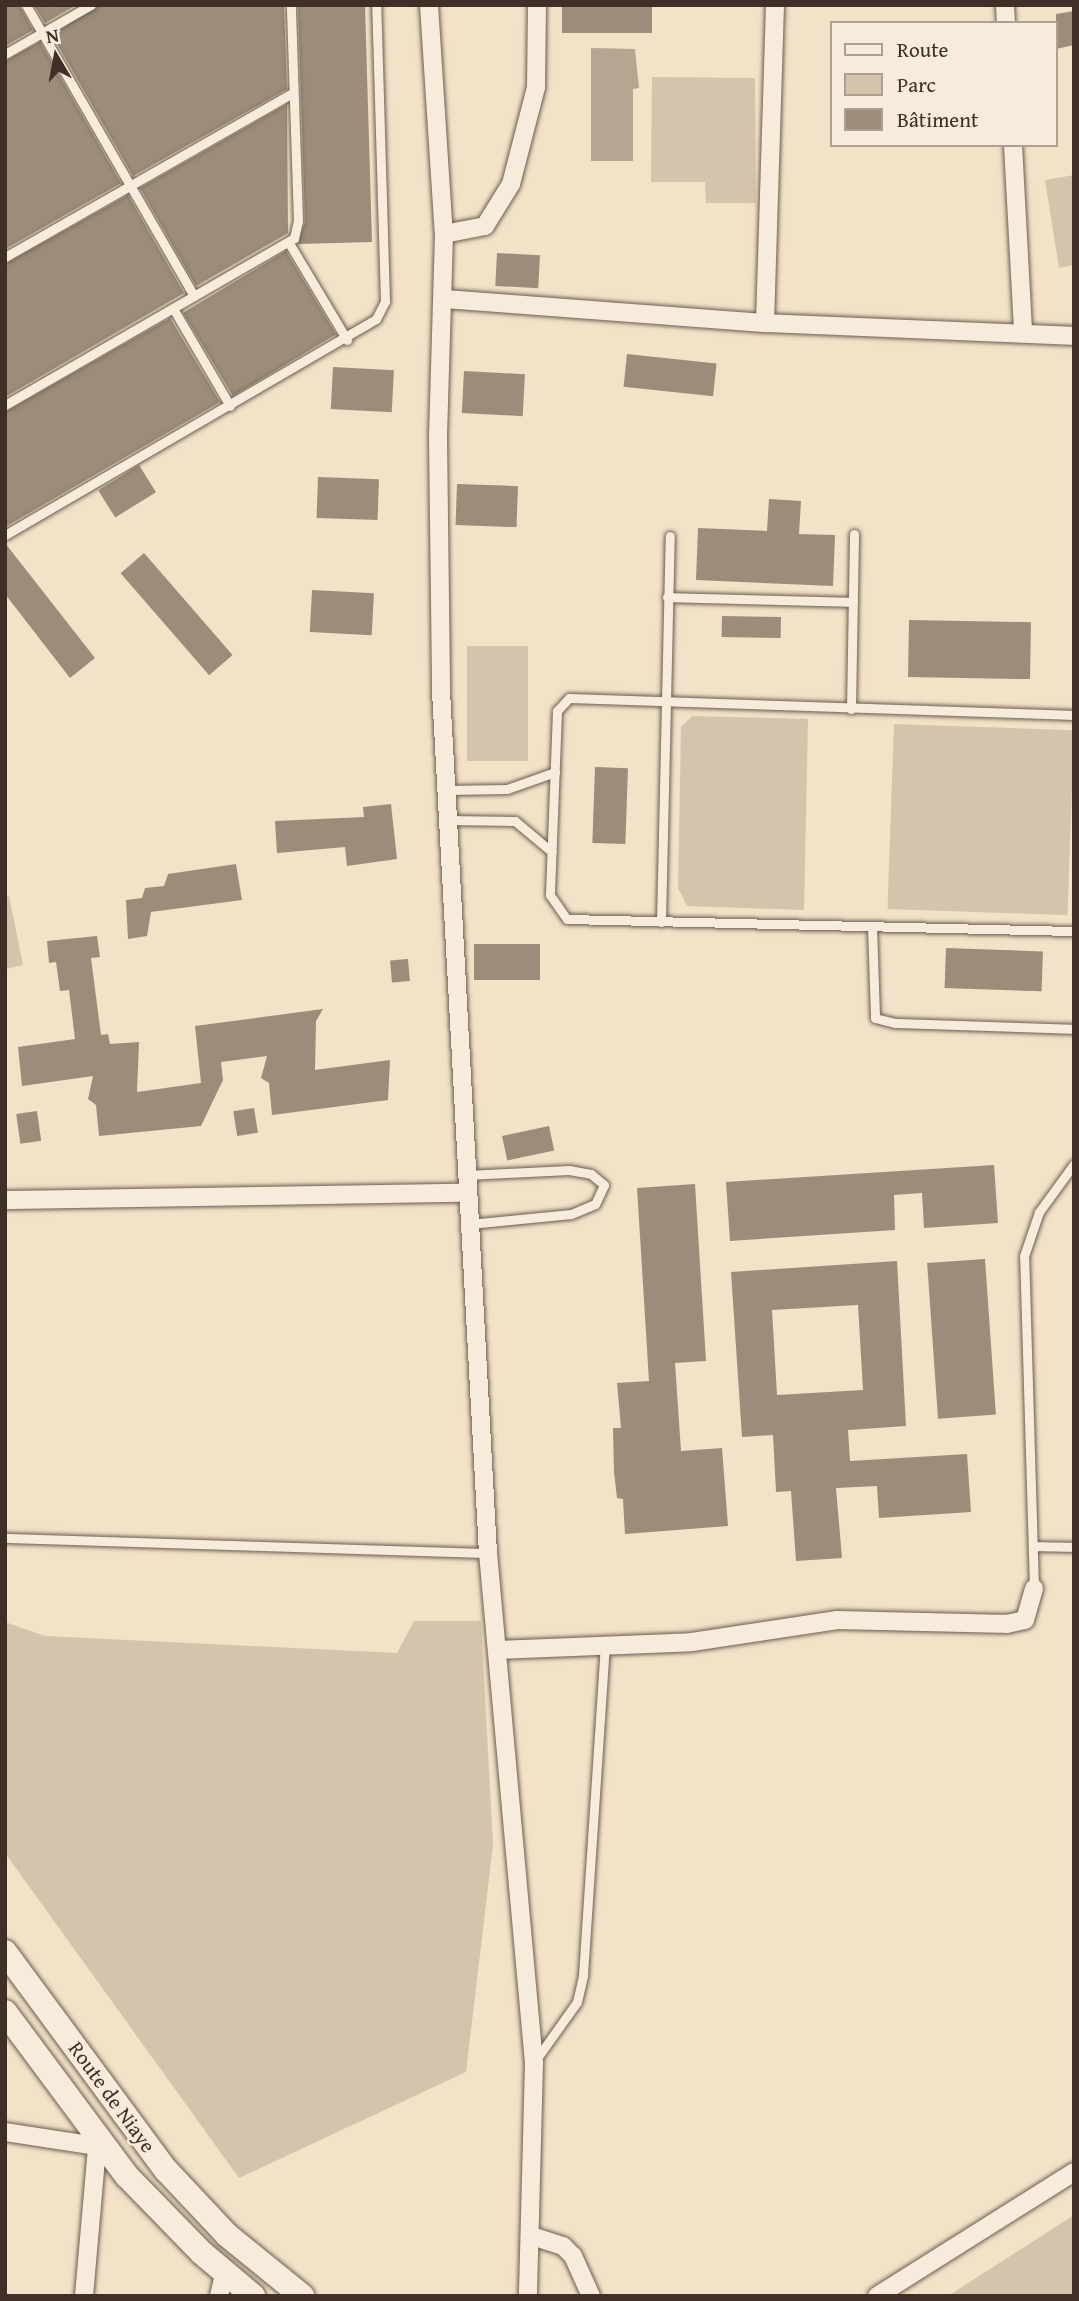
<!DOCTYPE html>
<html>
<head>
<meta charset="utf-8">
<style>
	body { margin:0 }
	#map { position:relative; width:1079px; height:2301px; overflow:hidden; background:#f2e2c8; font-family:"Gentium Book Plus",serif }
	div>[style] { position:absolute }
	[style*='--x'] { left:calc(var(--x)*1px); top:calc(var(--y)*1px); width:calc(var(--w)*1px); rotate:calc(var(--a)*1deg) }
	.green>* { inset:0; background:#d4c4ac; transform-origin:0 0 }
	.water>* { inset:0; background:#b5a591 }
	.building>* { inset:0; background:#9c8c7a; transform-origin:0 0 }
	.roads { filter:drop-shadow(0 0 2px #6c5c4e) drop-shadow(0 0 2px #6c5c4e) }
	.service>* { height:9px; margin:-4.5px; padding:0 4.5px; transform-origin:4.5px; border-radius:4.5px; background:#f7ecdb }
	.minor>* { height:18px; margin:-9px; padding:0 9px; transform-origin:9px; border-radius:9px; background:#f7ecdb }
	.secondary>* { height:24px; margin:-12px; padding:0 12px; transform-origin:12px; border-radius:12px; background:#f7ecdb }
	span { translate:-50% -50%; white-space:nowrap; text-align:center; line-height:1.15; -webkit-text-stroke:5px #f7ecdb; paint-order:stroke }
	.street-label { font-size:21px; color:#3f2f26 }
	.frame { position:absolute; inset:0; border:7px solid #3f2f26; pointer-events:none }
	.legend { position:absolute; left:830px; top:21px; width:228px; height:126px; box-sizing:border-box; background:#f7ecdb; border:2px solid #ada093; margin:0; padding:9px 12px; list-style:none; font-size:21px; color:#3f2f26 }
	.legend li { display:flex; align-items:center; gap:14px; height:35px }
	.legend b { width:35px; border:2px solid #ada093 }
	.north { position:absolute; left:21px; top:21px; width:70px; height:70px; -webkit-text-stroke:5px #f7ecdb; paint-order:stroke; rotate:350deg; font-size:19px; font-weight:700; line-height:28px; text-align:center; color:#3f2f26 }
	.north::after { content:''; display:block; margin:auto; width:24px; height:32px; background:#3f2f26; clip-path:polygon(50% 0,100% 100%,50% 72%,0 100%) }
</style>
</head>
<body>
<div id="map">
	<div class="green">
		<div style="clip-path:polygon(652px 77px,755px 78px,756px 203px,706px 203px,705px 182px,651px 182px)"></div>
		<div style="clip-path:polygon(1074px 175px,1074px 265px,1059px 268px,1045px 180px)"></div>
		<div style="left:467px;top:646px;width:61px;height:115px"></div>
		<div style="clip-path:polygon(692px 716px,808px 719px,804px 910px,687px 906px,678px 888px,681px 727px)"></div>
		<div style="left:894px;top:724px;width:180px;height:185px;rotate:2deg"></div>
		<div style="clip-path:polygon(9px 896px,23px 965px,5px 969px,5px 897px)"></div>
		<div style="clip-path:polygon(414px 1621px,481px 1621px,493px 1845px,466px 2072px,239px 2178px,5px 1853px,5px 1622px,45px 1636px,397px 1653px)"></div>
		<div style="clip-path:polygon(1074px 2215px,1074px 2296px,948px 2296px)"></div>
	</div>
	<div class="water">
		<div style="clip-path:polygon(591px 48px,635px 49px,639px 88px,633px 89px,633px 161px,591px 161px)"></div>
	</div>
	<div class="building">
		<div style="clip-path:polygon(5px 5px,19px 5px,33px 30px,5px 46px)"></div>
		<div style="clip-path:polygon(34px 5px,76px 5px,45px 23px)"></div>
		<div style="clip-path:polygon(98px 5px,284px 5px,287px 89px,133px 176px,52px 35px)"></div>
		<div style="clip-path:polygon(298px 5px,365px 5px,372px 242px,298px 244px,305px 221px)"></div>
		<div style="left:562px;top:5px;width:90px;height:28px"></div>
		<div style="clip-path:polygon(1074px 11px,1074px 45px,1056px 49px,1056px 14px)"></div>
		<div style="clip-path:polygon(40px 42px,121px 183px,5px 249px,5px 61px)"></div>
		<div style="clip-path:polygon(287px 104px,288px 233px,196px 286px,140px 188px)"></div>
		<div style="clip-path:polygon(128px 195px,184px 293px,5px 397px,5px 264px)"></div>
		<div style="left:286px;top:251px;width:97px;height:120px;rotate:59deg"></div>
		<div style="left:497px;top:253px;width:43px;height:33px;rotate:3deg"></div>
		<div style="clip-path:polygon(170px 318px,220px 402px,5px 527px,5px 412px)"></div>
		<div style="left:627px;top:354px;width:90px;height:33px;rotate:6deg"></div>
		<div style="left:333px;top:367px;width:61px;height:42px;rotate:3deg"></div>
		<div style="left:464px;top:371px;width:61px;height:42px;rotate:3deg"></div>
		<div style="left:139px;top:465px;width:32px;height:48px;rotate:58deg"></div>
		<div style="left:318px;top:477px;width:61px;height:41px;rotate:2deg"></div>
		<div style="left:457px;top:484px;width:61px;height:41px;rotate:2deg"></div>
		<div style="clip-path:polygon(769px 499px,801px 501px,799px 534px,835px 535px,833px 586px,696px 580px,698px 528px,767px 531px)"></div>
		<div style="clip-path:polygon(5px 543px,95px 658px,70px 678px,5px 594px)"></div>
		<div style="left:144px;top:553px;width:135px;height:31px;rotate:49deg"></div>
		<div style="left:312px;top:590px;width:62px;height:42px;rotate:3deg"></div>
		<div style="left:722px;top:616px;width:59px;height:21px;rotate:1deg"></div>
		<div style="left:909px;top:620px;width:122px;height:57px;rotate:1deg"></div>
		<div style="left:595px;top:767px;width:33px;height:76px;rotate:2deg"></div>
		<div style="clip-path:polygon(391px 804px,397px 859px,347px 866px,345px 847px,277px 853px,275px 821px,364px 817px,363px 807px)"></div>
		<div style="clip-path:polygon(236px 864px,242px 900px,151px 912px,147px 936px,128px 939px,126px 900px,142px 898px,145px 888px,164px 886px,168px 874px)"></div>
		<div style="clip-path:polygon(97px 936px,100px 957px,91px 958px,101px 1035px,108px 1034px,110px 1044px,139px 1042px,137px 1092px,201px 1083px,195px 1026px,323px 1009px,316px 1021px,315px 1070px,390px 1060px,388px 1100px,272px 1115px,269px 1083px,261px 1078px,267px 1056px,221px 1062px,223px 1080px,201px 1126px,99px 1136px,96px 1105px,88px 1099px,93px 1076px,22px 1086px,18px 1047px,75px 1039px,69px 990px,60px 991px,56px 962px,49px 963px,47px 941px)"></div>
		<div style="left:540px;top:944px;width:36px;height:66px;rotate:90deg"></div>
		<div style="left:946px;top:948px;width:97px;height:40px;rotate:2deg"></div>
		<div style="left:408px;top:959px;width:22px;height:18px;rotate:85deg"></div>
		<div style="left:254px;top:1108px;width:25px;height:21px;rotate:81deg"></div>
		<div style="left:37px;top:1111px;width:30px;height:21px;rotate:82deg"></div>
		<div style="left:549px;top:1126px;width:25px;height:48px;rotate:78deg"></div>
		<div style="clip-path:polygon(994px 1165px,998px 1223px,924px 1228px,922px 1193px,894px 1195px,895px 1230px,730px 1241px,726px 1182px)"></div>
		<div style="clip-path:polygon(695px 1184px,706px 1361px,675px 1363px,681px 1451px,722px 1448px,728px 1526px,625px 1534px,623px 1499px,617px 1498px,614px 1472px,613px 1428px,621px 1428px,617px 1383px,649px 1381px,637px 1188px)"></div>
		<div style="left:985px;top:1259px;width:156px;height:58px;rotate:86deg"></div>
		<div style="clip-path:polygon(evenodd,897px 1261px,906px 1426px,848px 1430px,850px 1461px,967px 1454px,971px 1512px,879px 1518px,877px 1486px,836px 1488px,842px 1558px,796px 1561px,791px 1491px,776px 1492px,773px 1435px,742px 1437px,731px 1272px,897px 1261px,858px 1305px,863px 1390px,777px 1395px,772px 1310px,858px 1305px)"></div>
	</div>
	<div class="roads">
		<div class="service">
			<div style="--x:26;--y:5;--w:336;--a:60"></div>
			<div style="--x:5;--y:54;--w:99;--a:-29.7"></div>
			<div style="--x:289;--y:243;--w:113;--a:59.1"></div>
			<div style="--x:5;--y:257;--w:331;--a:-29.7"></div>
			<div style="--x:174;--y:310;--w:111;--a:59.7"></div>
			<div style="--x:5;--y:405;--w:334;--a:-30"></div>
			<div style="--x:294;--y:238;--w:17;--a:-77"></div>
			<div style="--x:298;--y:221;--w:216;--a:-91.9"></div>
			<div style="--x:5;--y:535;--w:429;--a:-30.2"></div>
			<div style="--x:376;--y:319;--w:20;--a:-63"></div>
			<div style="--x:385;--y:301;--w:296;--a:-91.7"></div>
			<div style="--x:667;--y:597;--w:186;--a:1.5"></div>
			<div style="--x:851;--y:709;--w:175;--a:-89"></div>
			<div style="--x:1074;--y:715;--w:505;--a:-178.07"></div>
			<div style="--x:569;--y:698;--w:18;--a:133"></div>
			<div style="--x:557;--y:711;--w:184;--a:92.2"></div>
			<div style="--x:550;--y:895;--w:29;--a:55"></div>
			<div style="--x:567;--y:919;--w:507;--a:1.36"></div>
			<div style="--x:447;--y:790;--w:60;--a:-1"></div>
			<div style="--x:507;--y:789;--w:51;--a:-19.5"></div>
			<div style="--x:448;--y:820;--w:67;--a:0.9"></div>
			<div style="--x:515;--y:821;--w:48;--a:40"></div>
			<div style="--x:661;--y:922;--w:386;--a:-88.7"></div>
			<div style="--x:872;--y:926;--w:92;--a:88.1"></div>
			<div style="--x:875;--y:1018;--w:21;--a:14"></div>
			<div style="--x:895;--y:1023;--w:179;--a:1.9"></div>
			<div style="--x:466;--y:1175;--w:103;--a:-2.8"></div>
			<div style="--x:569;--y:1170;--w:22;--a:10"></div>
			<div style="--x:591;--y:1174;--w:17;--a:40"></div>
			<div style="--x:604;--y:1185;--w:21;--a:115"></div>
			<div style="--x:595;--y:1204;--w:26;--a:157"></div>
			<div style="--x:571;--y:1214;--w:102;--a:174.4"></div>
			<div style="--x:5;--y:1538;--w:483;--a:1.8"></div>
			<div style="--x:1033;--y:1546;--w:41;--a:1.4"></div>
			<div style="--x:1034;--y:1588;--w:332;--a:-91.7"></div>
			<div style="--x:1024;--y:1256;--w:46;--a:-71.2"></div>
			<div style="--x:1039;--y:1212;--w:59;--a:-53.9"></div>
			<div style="--x:535;--y:2061;--w:72;--a:-54.6"></div>
			<div style="--x:577;--y:2002;--w:28;--a:-77"></div>
			<div style="--x:583;--y:1975;--w:332;--a:-86.2"></div>
		</div>
		<div class="minor">
			<div style="--x:429;--y:5;--w:229;--a:86.3"></div>
			<div style="--x:444;--y:234;--w:203;--a:91.7"></div>
			<div style="--x:438;--y:437;--w:254;--a:89.3"></div>
			<div style="--x:441;--y:691;--w:863;--a:86.88"></div>
			<div style="--x:488;--y:1553;--w:512;--a:84.85"></div>
			<div style="--x:534;--y:2063;--w:233;--a:91.5"></div>
			<div style="--x:1005;--y:5;--w:18;--a:87"></div>
			<div style="--x:1013;--y:145;--w:187;--a:86.9"></div>
			<div style="--x:444;--y:234;--w:42;--a:-11"></div>
			<div style="--x:485;--y:226;--w:49;--a:-58.2"></div>
			<div style="--x:511;--y:184;--w:100;--a:-75.5"></div>
			<div style="--x:536;--y:87;--w:82;--a:-89.3"></div>
			<div style="--x:444;--y:299;--w:322;--a:4.3"></div>
			<div style="--x:765;--y:323;--w:309;--a:2.4"></div>
			<div style="--x:765;--y:323;--w:318;--a:-88.2"></div>
			<div style="--x:5;--y:1200;--w:462;--a:-0.9"></div>
			<div style="--x:497;--y:1650;--w:195;--a:-2.3"></div>
			<div style="--x:692;--y:1642;--w:147;--a:-8.6"></div>
			<div style="--x:837;--y:1620;--w:170;--a:1.3"></div>
			<div style="--x:1007;--y:1624;--w:18;--a:-13"></div>
			<div style="--x:1025;--y:1620;--w:33;--a:-74"></div>
			<div style="--x:5;--y:2132;--w:99;--a:8.7"></div>
			<div style="--x:532;--y:2236;--w:33;--a:18"></div>
			<div style="--x:563;--y:2246;--w:14;--a:45"></div>
			<div style="--x:573;--y:2256;--w:44;--a:65.8"></div>
			<div style="--x:84;--y:2296;--w:151;--a:-85"></div>
			<div style="--x:219;--y:2296;--w:23;--a:-77"></div>
			<div style="--x:877;--y:2296;--w:233;--a:-32.2"></div>
		</div>
		<div class="secondary">
			<div style="--x:5;--y:1952;--w:271;--a:53.6"></div>
			<div style="--x:166;--y:2170;--w:89;--a:46.8"></div>
			<div style="--x:227;--y:2235;--w:97;--a:39.1"></div>
			<div style="--x:5;--y:2012;--w:204;--a:53.4"></div>
			<div style="--x:127;--y:2176;--w:107;--a:45.8"></div>
			<div style="--x:202;--y:2253;--w:67;--a:40.1"></div>
		</div>
	</div>
	<div class="street-label">
		<span style="left:112px;top:2097px;rotate:54deg">Route de Niaye</span>
	</div>
	<div class="frame"></div>
	<ul class="legend">
	<li><b style="height:9px;background:#f7ecdb"></b>Route</li>
	<li><b style="height:19px;background:#d4c4ac"></b>Parc</li>
	<li><b style="height:19px;background:#9c8c7a"></b>Bâtiment</li>
	</ul>
	<div class="north">N</div>
</div>
</body>
</html>
